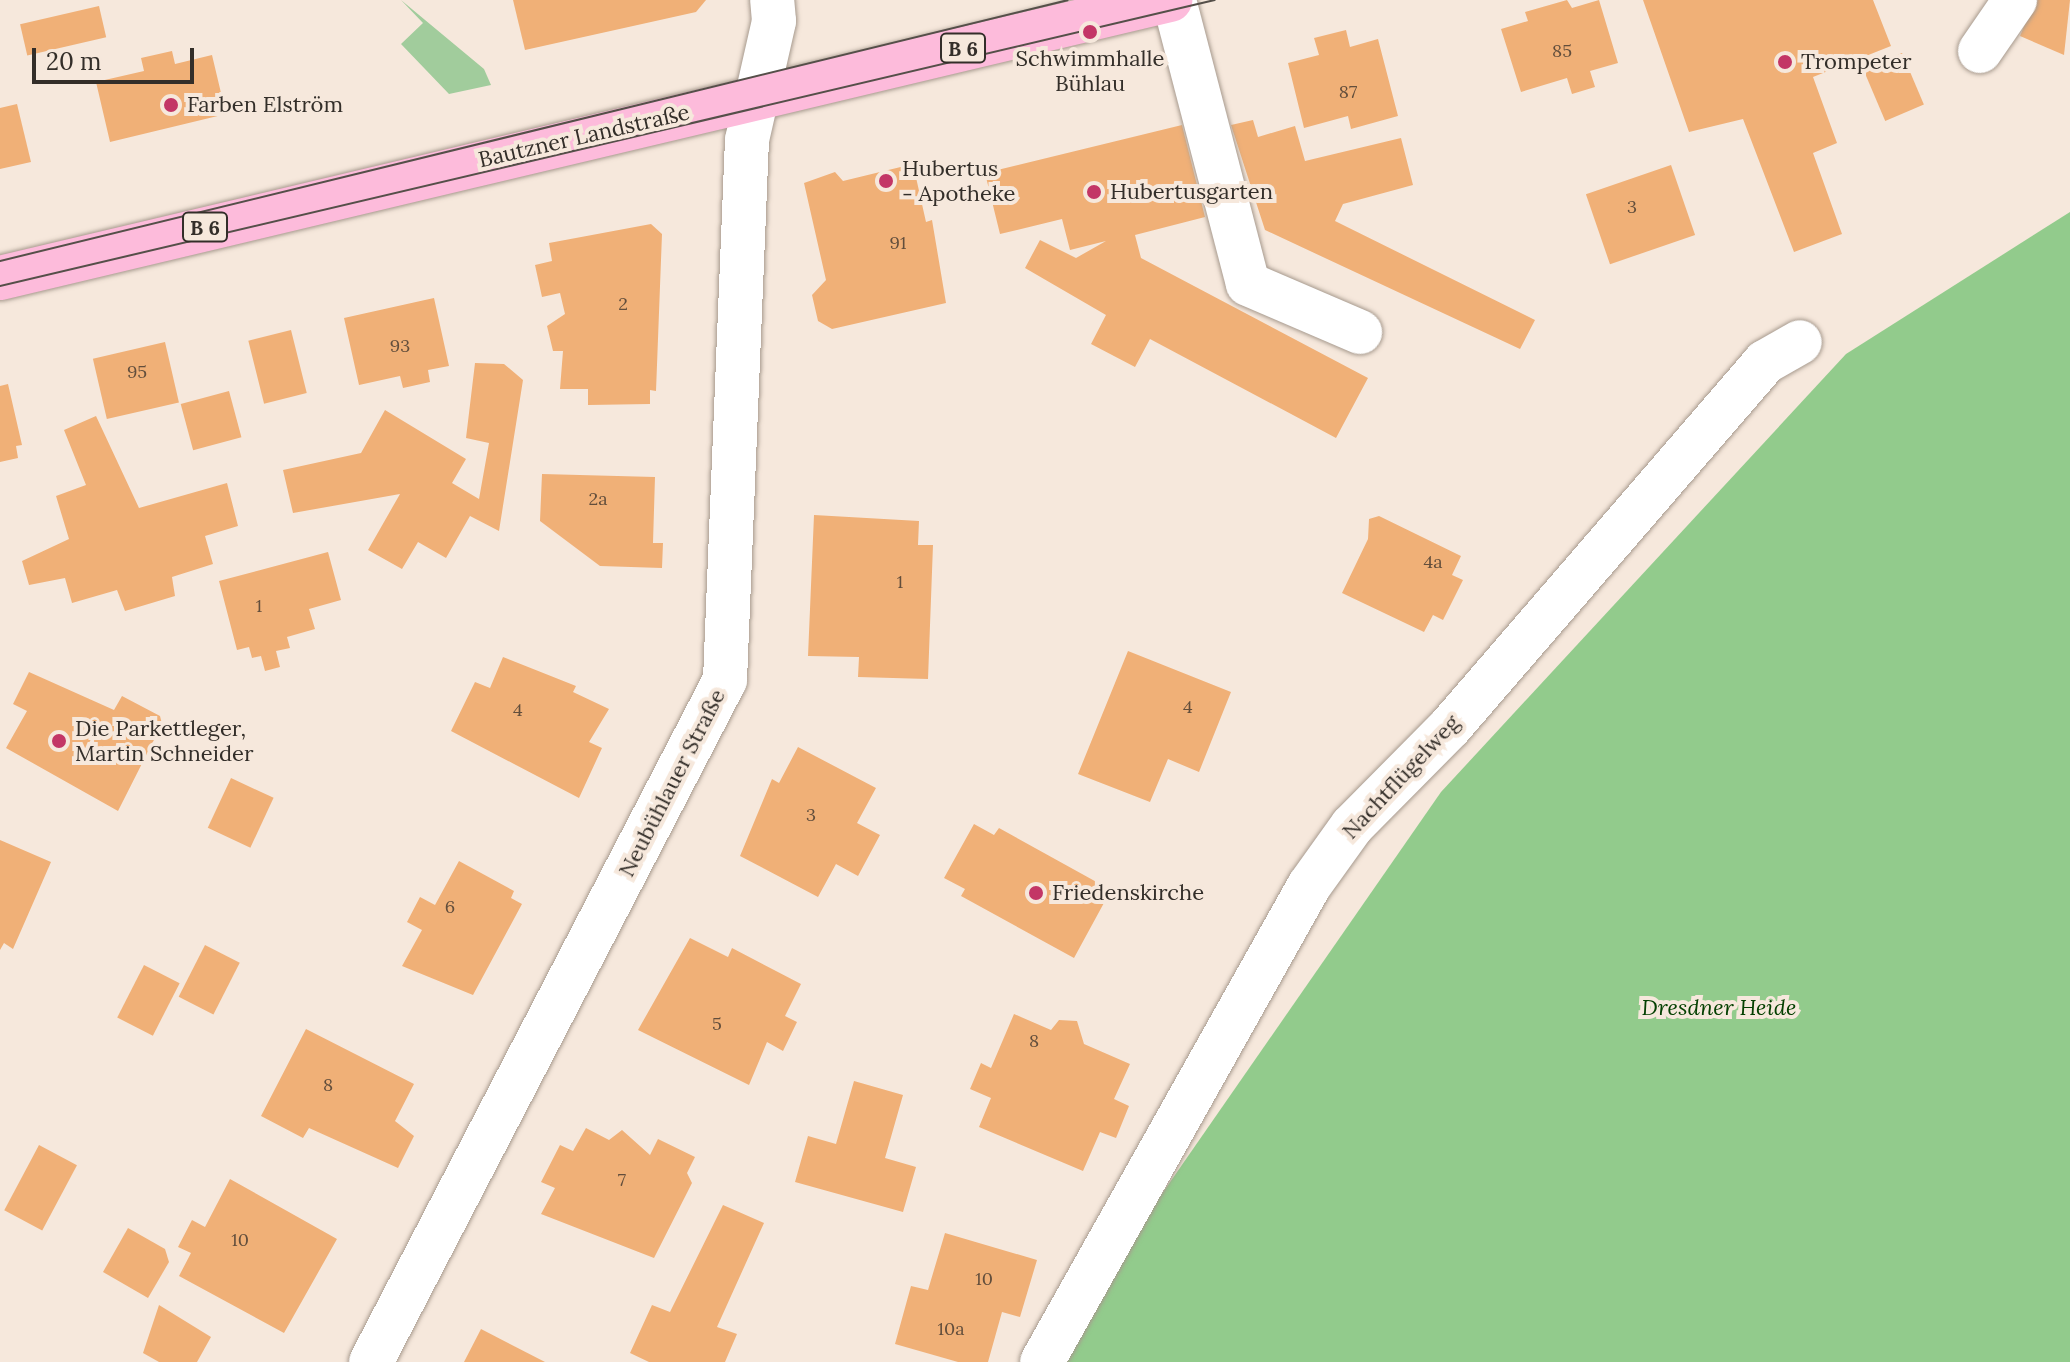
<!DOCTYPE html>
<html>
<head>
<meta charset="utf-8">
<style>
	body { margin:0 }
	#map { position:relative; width:2070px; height:1362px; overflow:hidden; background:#f6e8dc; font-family:Lora,serif }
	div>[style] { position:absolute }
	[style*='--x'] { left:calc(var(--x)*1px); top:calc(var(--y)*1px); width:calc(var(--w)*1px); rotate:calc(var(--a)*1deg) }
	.green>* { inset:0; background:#a1cc9c }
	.forest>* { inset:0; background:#92cb8c }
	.building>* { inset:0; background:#f0b077; transform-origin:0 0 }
	.roads { filter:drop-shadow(0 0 2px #a79a8e) drop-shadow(0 0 2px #a79a8e) }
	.minor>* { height:44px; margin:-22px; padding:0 22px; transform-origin:22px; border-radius:22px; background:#fff }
	.major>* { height:44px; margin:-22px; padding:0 22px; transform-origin:22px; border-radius:22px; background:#fdbbdb }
	.tram>* { height:2px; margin:-1px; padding:0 1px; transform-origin:1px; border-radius:1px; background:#554f49 }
	.dots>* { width:22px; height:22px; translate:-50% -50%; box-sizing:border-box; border:4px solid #f6e8dc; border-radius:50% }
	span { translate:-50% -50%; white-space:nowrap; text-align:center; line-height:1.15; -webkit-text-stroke:8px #f6e8dc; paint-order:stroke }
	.number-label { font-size:18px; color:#624e3c }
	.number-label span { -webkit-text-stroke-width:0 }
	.shield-label span { padding:2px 6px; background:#f6e8dc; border:2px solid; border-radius:6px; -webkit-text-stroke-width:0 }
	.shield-label { font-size:20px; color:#332e29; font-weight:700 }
	.poi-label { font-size:22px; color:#332e29 }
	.left { translate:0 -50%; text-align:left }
	.street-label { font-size:22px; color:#332e29 }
	.park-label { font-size:22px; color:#044001; font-style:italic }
	.scale { position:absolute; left:32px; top:48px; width:162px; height:36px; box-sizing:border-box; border:4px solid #332e29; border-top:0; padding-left:10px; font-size:24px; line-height:28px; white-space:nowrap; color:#332e29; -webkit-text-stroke:6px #f6e8dc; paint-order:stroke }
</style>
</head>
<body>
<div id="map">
	<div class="green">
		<div style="clip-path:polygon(401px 0,484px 69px,491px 85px,449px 94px,401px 44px,423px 23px)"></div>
	</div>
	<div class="forest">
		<div style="clip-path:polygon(2070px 212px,2070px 1362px,1065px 1362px,1127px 1244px,1441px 792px,1846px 354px)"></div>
	</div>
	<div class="building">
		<div style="clip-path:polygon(513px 0,706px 0,696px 12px,525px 50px)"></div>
		<div style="clip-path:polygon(1567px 0,1572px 8px,1599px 0,1618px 63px,1590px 71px,1595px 87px,1572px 94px,1567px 78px,1521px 92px,1501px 29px,1528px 21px,1525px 12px)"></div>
		<div style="clip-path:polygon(1643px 0,1873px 0,1891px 46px,1813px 77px,1837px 143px,1813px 153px,1842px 234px,1794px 252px,1743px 119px,1689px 132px)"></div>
		<div style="clip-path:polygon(2035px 0,2070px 0,2064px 55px,2020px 36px)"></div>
		<div style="left:99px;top:6px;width:32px;height:81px;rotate:77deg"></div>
		<div style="clip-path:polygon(1346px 30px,1350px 47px,1378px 39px,1398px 116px,1351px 129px,1348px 116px,1304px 128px,1288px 63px,1319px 55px,1314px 38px)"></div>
		<div style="clip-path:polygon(172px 51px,175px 64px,212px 55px,226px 114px,110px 142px,96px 82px,144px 71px,141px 58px)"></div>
		<div style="left:1902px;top:53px;width:56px;height:42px;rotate:67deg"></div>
		<div style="clip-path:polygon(17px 104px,31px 162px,0 169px,0 108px)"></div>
		<div style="clip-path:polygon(1253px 120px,1258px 137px,1295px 126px,1305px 161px,1401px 138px,1413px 185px,1343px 204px,1335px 221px,1535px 320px,1520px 349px,1265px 230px,1231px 125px)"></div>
		<div style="clip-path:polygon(1182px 125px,1205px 217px,1135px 235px,1141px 258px,1368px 378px,1336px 438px,1150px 339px,1135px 367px,1091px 344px,1106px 315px,1025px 268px,1040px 240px,1076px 258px,1106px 241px,1070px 250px,1062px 219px,1000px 234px,985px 173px)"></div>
		<div style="clip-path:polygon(913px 164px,926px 222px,932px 220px,946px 303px,832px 329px,818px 321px,812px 295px,826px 280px,804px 183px,835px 172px,843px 181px)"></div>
		<div style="left:1671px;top:165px;width:74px;height:90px;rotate:71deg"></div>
		<div style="clip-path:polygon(651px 224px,662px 234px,656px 391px,650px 390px,650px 404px,588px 405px,588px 389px,560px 389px,563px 351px,553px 351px,547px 326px,565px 314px,560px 293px,542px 297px,535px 265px,552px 261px,549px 243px)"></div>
		<div style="clip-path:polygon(434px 298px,449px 366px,428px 370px,430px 382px,403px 388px,400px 376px,359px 385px,344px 318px)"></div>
		<div style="left:291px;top:330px;width:65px;height:44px;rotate:76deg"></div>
		<div style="left:165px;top:342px;width:62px;height:74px;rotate:77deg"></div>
		<div style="clip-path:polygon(475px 363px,504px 364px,523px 380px,499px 531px,470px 516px,446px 558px,418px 542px,402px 569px,368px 550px,400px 494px,293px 513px,283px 470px,361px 453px,385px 410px,466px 459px,452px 483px,479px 499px,489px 443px,466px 438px)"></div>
		<div style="clip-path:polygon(8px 384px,22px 445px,16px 446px,18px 458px,0 462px,0 386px)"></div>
		<div style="left:229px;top:391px;width:48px;height:50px;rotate:75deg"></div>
		<div style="clip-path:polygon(96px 416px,139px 508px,227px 483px,238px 526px,205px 536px,213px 564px,172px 577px,175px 596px,125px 611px,117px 590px,72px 603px,65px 578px,29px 585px,22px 561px,69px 539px,56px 496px,86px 485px,64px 430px)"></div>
		<div style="clip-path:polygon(542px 474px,655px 477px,653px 543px,663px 543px,662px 568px,600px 566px,540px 521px)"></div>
		<div style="clip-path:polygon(814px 515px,919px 521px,918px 545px,933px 545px,928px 679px,858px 677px,859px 657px,808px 656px)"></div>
		<div style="clip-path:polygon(1379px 516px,1461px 556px,1452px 575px,1463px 580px,1443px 620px,1433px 615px,1424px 632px,1342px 593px,1368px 539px,1369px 519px)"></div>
		<div style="clip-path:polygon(328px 552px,341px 600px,309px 609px,315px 629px,287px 637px,290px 648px,276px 651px,280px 667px,265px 671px,261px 656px,252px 658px,249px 647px,237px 650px,219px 581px)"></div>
		<div style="clip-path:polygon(1128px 651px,1231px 692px,1199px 772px,1168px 759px,1150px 802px,1078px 774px)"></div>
		<div style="clip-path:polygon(503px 657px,576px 686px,573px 692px,609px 709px,589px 742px,602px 748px,579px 798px,451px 731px,475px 682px,490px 688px)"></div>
		<div style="clip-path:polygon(29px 672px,114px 710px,122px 696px,160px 716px,162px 724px,118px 811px,6px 748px,27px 711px,13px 704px)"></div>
		<div style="clip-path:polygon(798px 747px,876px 788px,857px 823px,880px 835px,858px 876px,836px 864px,818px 897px,740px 856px,772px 779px,779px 783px)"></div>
		<div style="left:231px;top:778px;width:47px;height:55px;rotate:25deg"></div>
		<div style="clip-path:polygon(974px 824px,994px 835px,999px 828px,1111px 890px,1074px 958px,961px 896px,965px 889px,944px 878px)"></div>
		<div style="clip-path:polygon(0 840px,51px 862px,13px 949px,4px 943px,0 950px)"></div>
		<div style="clip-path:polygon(459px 861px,514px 891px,511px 898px,522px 904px,473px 995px,402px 966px,422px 930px,407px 922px,420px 897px,435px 905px)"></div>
		<div style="clip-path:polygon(690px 938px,728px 957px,732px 948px,801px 984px,785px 1016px,797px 1022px,783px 1051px,767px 1042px,749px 1085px,638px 1030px)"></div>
		<div style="left:205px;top:945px;width:39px;height:58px;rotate:27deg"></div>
		<div style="left:144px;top:965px;width:40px;height:59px;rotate:27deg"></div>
		<div style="clip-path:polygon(1014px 1014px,1051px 1030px,1059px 1020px,1077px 1021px,1084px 1044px,1130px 1064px,1114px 1099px,1129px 1106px,1116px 1138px,1100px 1132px,1083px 1171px,979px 1127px,991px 1098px,970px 1089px,981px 1063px,991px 1068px)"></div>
		<div style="clip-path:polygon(306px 1029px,414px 1084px,395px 1121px,414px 1136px,398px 1168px,309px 1128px,303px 1138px,261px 1116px)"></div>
		<div style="clip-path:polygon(854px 1081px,903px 1095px,885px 1158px,916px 1167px,903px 1212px,795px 1182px,808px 1136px,836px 1144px)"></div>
		<div style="clip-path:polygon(586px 1128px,609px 1140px,622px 1130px,650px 1155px,658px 1139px,695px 1157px,687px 1173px,692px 1183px,654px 1258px,541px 1214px,555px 1188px,541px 1182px,560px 1145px,573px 1151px)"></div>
		<div style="left:39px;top:1145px;width:43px;height:74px;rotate:28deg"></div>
		<div style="clip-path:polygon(230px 1179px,337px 1239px,284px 1333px,179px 1276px,191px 1253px,178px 1247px,192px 1220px,205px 1227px)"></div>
		<div style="clip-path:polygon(723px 1205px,764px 1223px,717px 1327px,737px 1334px,725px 1362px,649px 1362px,630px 1353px,652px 1305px,670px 1312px)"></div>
		<div style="clip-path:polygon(128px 1228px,165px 1249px,169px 1262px,148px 1298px,103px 1272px)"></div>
		<div style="clip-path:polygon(945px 1233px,1037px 1260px,1020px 1317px,1002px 1312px,988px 1362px,958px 1362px,895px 1344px,911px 1286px,928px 1290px)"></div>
		<div style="clip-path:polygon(159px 1305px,211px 1337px,197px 1362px,159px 1362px,143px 1353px)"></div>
		<div style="clip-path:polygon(481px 1329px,545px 1362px,464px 1362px)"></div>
	</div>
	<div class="roads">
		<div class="minor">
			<div style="--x:1174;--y:0;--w:293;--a:75.4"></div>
			<div style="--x:1248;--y:284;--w:122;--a:23.2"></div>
			<div style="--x:1980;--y:51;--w:62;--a:-55.5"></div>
			<div style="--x:371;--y:1362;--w:768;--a:-62.57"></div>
			<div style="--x:725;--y:680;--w:540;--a:-87.67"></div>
			<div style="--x:747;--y:140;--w:122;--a:-77.2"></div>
			<div style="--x:774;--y:21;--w:21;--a:-95"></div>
			<div style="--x:1042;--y:1362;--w:546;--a:-60.71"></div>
			<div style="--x:1309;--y:886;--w:74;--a:-54.4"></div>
			<div style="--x:1352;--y:826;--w:139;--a:-45.3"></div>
			<div style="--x:1450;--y:727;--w:482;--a:-49.2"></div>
			<div style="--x:1765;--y:362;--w:40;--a:-29.7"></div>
		</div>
		<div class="major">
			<div style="--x:0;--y:278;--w:1203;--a:-13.37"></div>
		</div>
	</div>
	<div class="tram">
		<div style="--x:0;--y:261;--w:1099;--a:-13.73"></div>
		<div style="--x:0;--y:286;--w:1248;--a:-13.25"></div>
	</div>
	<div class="dots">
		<div style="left:1090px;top:32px;background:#c33666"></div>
		<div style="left:1785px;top:62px;background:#c33666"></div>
		<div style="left:171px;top:105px;background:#c33666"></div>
		<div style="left:886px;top:181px;background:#c33666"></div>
		<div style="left:1094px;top:192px;background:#c33666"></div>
		<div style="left:59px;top:741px;background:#c33666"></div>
		<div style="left:1036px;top:893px;background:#c33666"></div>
	</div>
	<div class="number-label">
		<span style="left:1562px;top:51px">85</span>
		<span style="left:1348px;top:92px">87</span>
		<span style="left:1632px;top:207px">3</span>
		<span style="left:898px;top:243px">91</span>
		<span style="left:623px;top:304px">2</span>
		<span style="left:400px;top:346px">93</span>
		<span style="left:137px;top:372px">95</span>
		<span style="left:598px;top:499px">2a</span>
		<span style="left:1433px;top:562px">4a</span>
		<span style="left:900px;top:582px">1</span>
		<span style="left:259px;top:606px">1</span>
		<span style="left:1188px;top:707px">4</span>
		<span style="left:518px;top:710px">4</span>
		<span style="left:811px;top:815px">3</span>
		<span style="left:450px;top:907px">6</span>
		<span style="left:717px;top:1024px">5</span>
		<span style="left:1034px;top:1041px">8</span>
		<span style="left:328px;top:1085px">8</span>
		<span style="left:622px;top:1180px">7</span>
		<span style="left:240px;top:1240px">10</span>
		<span style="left:984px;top:1279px">10</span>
		<span style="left:951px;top:1329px">10a</span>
	</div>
	<div class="shield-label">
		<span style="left:963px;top:48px">B 6</span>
		<span style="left:205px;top:227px">B 6</span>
	</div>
	<div class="poi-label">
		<span style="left:1090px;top:71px">Schwimmhalle<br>Bühlau</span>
		<span class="left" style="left:1801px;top:62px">Trompeter</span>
		<span class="left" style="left:187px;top:105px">Farben Elström</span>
		<span class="left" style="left:902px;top:181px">Hubertus<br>- Apotheke</span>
		<span class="left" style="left:1110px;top:192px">Hubertusgarten</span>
		<span class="left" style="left:75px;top:741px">Die Parkettleger,<br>Martin Schneider</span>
		<span class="left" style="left:1052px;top:893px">Friedenskirche</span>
	</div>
	<div class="street-label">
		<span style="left:584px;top:136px;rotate:-13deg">Bautzner Landstraße</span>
		<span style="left:1401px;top:777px;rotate:-47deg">Nachtflügelweg</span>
		<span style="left:672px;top:783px;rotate:-63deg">Neubühlauer Straße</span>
	</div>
	<div class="park-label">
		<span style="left:1719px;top:1008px">Dresdner Heide</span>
	</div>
	<div class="scale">20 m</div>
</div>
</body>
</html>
